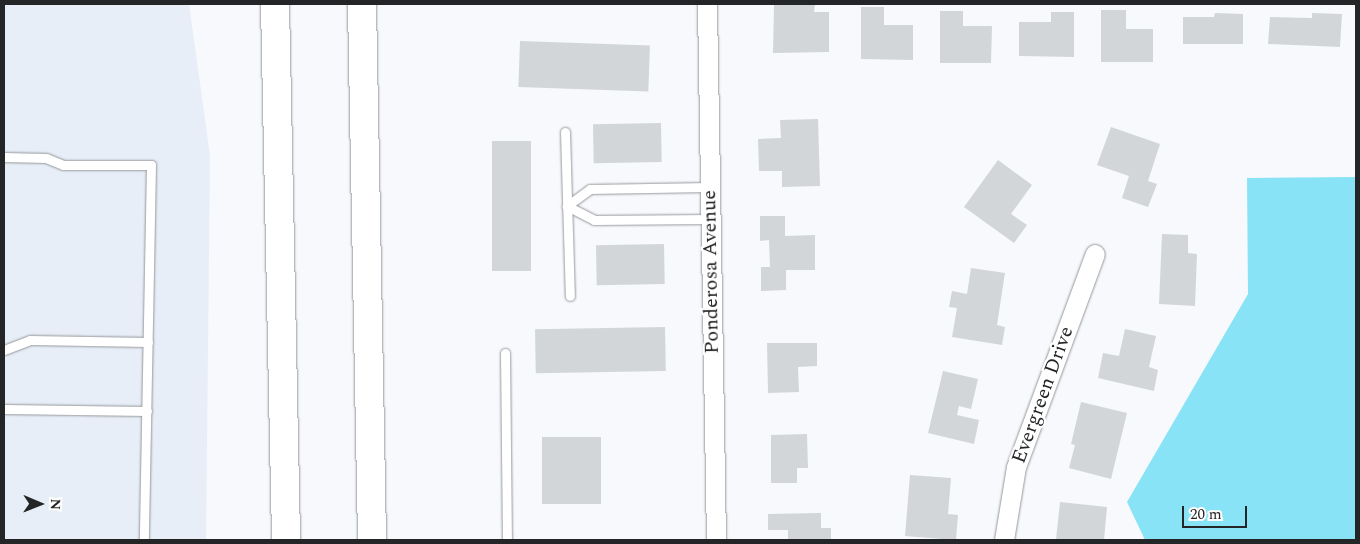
<!DOCTYPE html>
<html>
<head>
<meta charset="utf-8">
<style>
	body { margin:0 }
	#map { position:relative; width:1360px; height:544px; overflow:hidden; background:#f7f9fc; font-family:Spectral,serif }
	div>[style] { position:absolute }
	[style*='--x'] { left:calc(var(--x)*1px); top:calc(var(--y)*1px); width:calc(var(--w)*1px); rotate:calc(var(--a)*1deg) }
	.built>* { inset:0; background:#e7eef7 }
	.water>* { inset:0; background:#88e3f6 }
	.building>* { inset:0; background:#d3d6d8; transform-origin:0 0 }
	.roads { filter:drop-shadow(0 0 1px #96989b) drop-shadow(0 0 1px #96989b) }
	.lane>* { height:9px; margin:-4.5px; padding:0 4.5px; transform-origin:4.5px; border-radius:4.5px; background:#fff }
	.street>* { height:19px; margin:-9.5px; padding:0 9.5px; transform-origin:9.5px; border-radius:9.5px; background:#fff }
	.highway>* { height:28px; margin:-14px; padding:0 14px; transform-origin:14px; border-radius:14px; background:#fff }
	span { translate:-50% -50%; white-space:nowrap; text-align:center; line-height:1.15; -webkit-text-stroke:4.5px #fff; paint-order:stroke }
	.street-label { font-size:20px; color:#242526 }
	.frame { position:absolute; inset:0; border:5px solid #242526; pointer-events:none }
	.north { position:absolute; left:15px; top:479px; width:50px; height:50px; -webkit-text-stroke:4px #fff; paint-order:stroke; rotate:91deg; font-size:14px; font-weight:700; line-height:20px; text-align:center; color:#242526 }
	.north::after { content:''; display:block; margin:auto; width:18px; height:22px; background:#242526; clip-path:polygon(50% 0,100% 100%,50% 72%,0 100%) }
	.scale { position:absolute; left:1182px; top:506px; width:65px; height:22px; box-sizing:border-box; border:2px solid #242526; border-top:0; padding-left:6px; font-size:15px; line-height:18px; white-space:nowrap; color:#242526; -webkit-text-stroke:4px #fff; paint-order:stroke }
</style>
</head>
<body>
<div id="map">
	<div class="built">
		<div style="clip-path:polygon(4px 4px,189px 4px,210px 156px,206px 540px,4px 540px)"></div>
	</div>
	<div class="water">
		<div style="clip-path:polygon(1356px 177px,1356px 540px,1145px 540px,1127px 502px,1248px 294px,1247px 178px)"></div>
	</div>
	<div class="building">
		<div style="clip-path:polygon(774px 5px,815px 5px,814px 12px,829px 12px,829px 52px,773px 53px)"></div>
		<div style="clip-path:polygon(861px 7px,884px 7px,884px 25px,913px 25px,913px 60px,861px 59px)"></div>
		<div style="clip-path:polygon(1101px 10px,1126px 10px,1126px 29px,1153px 29px,1153px 62px,1101px 62px)"></div>
		<div style="clip-path:polygon(940px 11px,963px 11px,963px 26px,992px 26px,991px 63px,940px 63px)"></div>
		<div style="clip-path:polygon(1051px 12px,1074px 12px,1074px 57px,1019px 56px,1019px 22px,1051px 22px)"></div>
		<div style="clip-path:polygon(1215px 13px,1243px 14px,1243px 44px,1183px 44px,1183px 17px,1214px 17px)"></div>
		<div style="clip-path:polygon(1312px 13px,1342px 14px,1340px 47px,1268px 44px,1270px 17px,1312px 18px)"></div>
		<div style="left:520px;top:41px;width:130px;height:46px;rotate:2deg"></div>
		<div style="clip-path:polygon(818px 119px,820px 186px,782px 187px,782px 171px,759px 171px,758px 139px,781px 138px,780px 120px)"></div>
		<div style="left:661px;top:123px;width:39px;height:68px;rotate:89deg"></div>
		<div style="clip-path:polygon(1111px 127px,1160px 144px,1148px 181px,1157px 184px,1148px 207px,1122px 198px,1129px 176px,1097px 165px)"></div>
		<div style="left:492px;top:141px;width:39px;height:130px"></div>
		<div style="clip-path:polygon(998px 160px,1032px 185px,1011px 214px,1027px 225px,1014px 243px,964px 207px)"></div>
		<div style="clip-path:polygon(760px 216px,785px 216px,785px 236px,815px 235px,815px 270px,786px 270px,786px 290px,761px 291px,761px 267px,770px 267px,769px 240px,760px 241px)"></div>
		<div style="clip-path:polygon(1162px 234px,1188px 235px,1188px 253px,1197px 254px,1195px 306px,1159px 304px)"></div>
		<div style="left:664px;top:244px;width:40px;height:68px;rotate:89deg"></div>
		<div style="clip-path:polygon(971px 268px,1005px 273px,997px 325px,1005px 327px,1002px 345px,952px 337px,957px 308px,949px 307px,952px 291px,967px 294px)"></div>
		<div style="left:665px;top:327px;width:44px;height:130px;rotate:89deg"></div>
		<div style="clip-path:polygon(1125px 329px,1156px 336px,1149px 367px,1158px 370px,1154px 391px,1098px 378px,1103px 353px,1119px 356px)"></div>
		<div style="clip-path:polygon(767px 343px,817px 343px,817px 366px,798px 367px,799px 392px,768px 393px)"></div>
		<div style="clip-path:polygon(943px 371px,978px 379px,971px 409px,959px 406px,957px 415px,979px 420px,974px 444px,928px 433px)"></div>
		<div style="clip-path:polygon(1081px 402px,1127px 413px,1111px 479px,1069px 468px,1075px 445px,1071px 444px)"></div>
		<div style="clip-path:polygon(807px 434px,808px 468px,797px 468px,797px 483px,771px 483px,771px 435px)"></div>
		<div style="left:542px;top:437px;width:59px;height:67px"></div>
		<div style="clip-path:polygon(910px 475px,951px 478px,948px 514px,958px 515px,956px 540px,905px 536px)"></div>
		<div style="clip-path:polygon(1060px 502px,1107px 507px,1104px 540px,1056px 540px)"></div>
		<div style="clip-path:polygon(821px 513px,821px 528px,831px 528px,831px 540px,788px 540px,788px 530px,768px 530px,768px 514px)"></div>
	</div>
	<div class="roads">
		<div class="lane">
			<div style="--x:565;--y:132;--w:164;--a:88.3"></div>
			<div style="--x:4;--y:157;--w:42;--a:1.4"></div>
			<div style="--x:46;--y:158;--w:18;--a:22"></div>
			<div style="--x:63;--y:165;--w:88;--a:0"></div>
			<div style="--x:151;--y:165;--w:375;--a:91.1"></div>
			<div style="--x:709;--y:187;--w:119;--a:179"></div>
			<div style="--x:590;--y:189;--w:29;--a:144"></div>
			<div style="--x:567;--y:206;--w:30;--a:27"></div>
			<div style="--x:594;--y:220;--w:116;--a:-0.5"></div>
			<div style="--x:4;--y:350;--w:28;--a:-21"></div>
			<div style="--x:30;--y:340;--w:118;--a:1"></div>
			<div style="--x:505;--y:353;--w:187;--a:89.4"></div>
			<div style="--x:4;--y:409;--w:143;--a:0.8"></div>
		</div>
		<div class="street">
			<div style="--x:707;--y:4;--w:536;--a:89.04"></div>
			<div style="--x:1004;--y:540;--w:74;--a:-80.7"></div>
			<div style="--x:1016;--y:467;--w:227;--a:-69.7"></div>
		</div>
		<div class="highway">
			<div style="--x:275;--y:4;--w:536;--a:88.82"></div>
			<div style="--x:362;--y:4;--w:536;--a:88.93"></div>
		</div>
	</div>
	<div class="street-label">
		<span style="left:711px;top:272px;rotate:-91deg">Ponderosa Avenue</span>
		<span style="left:1043px;top:395px;rotate:-70deg">Evergreen Drive</span>
	</div>
	<div class="frame"></div>
	<div class="north">N</div>
	<div class="scale">20 m</div>
</div>
</body>
</html>
